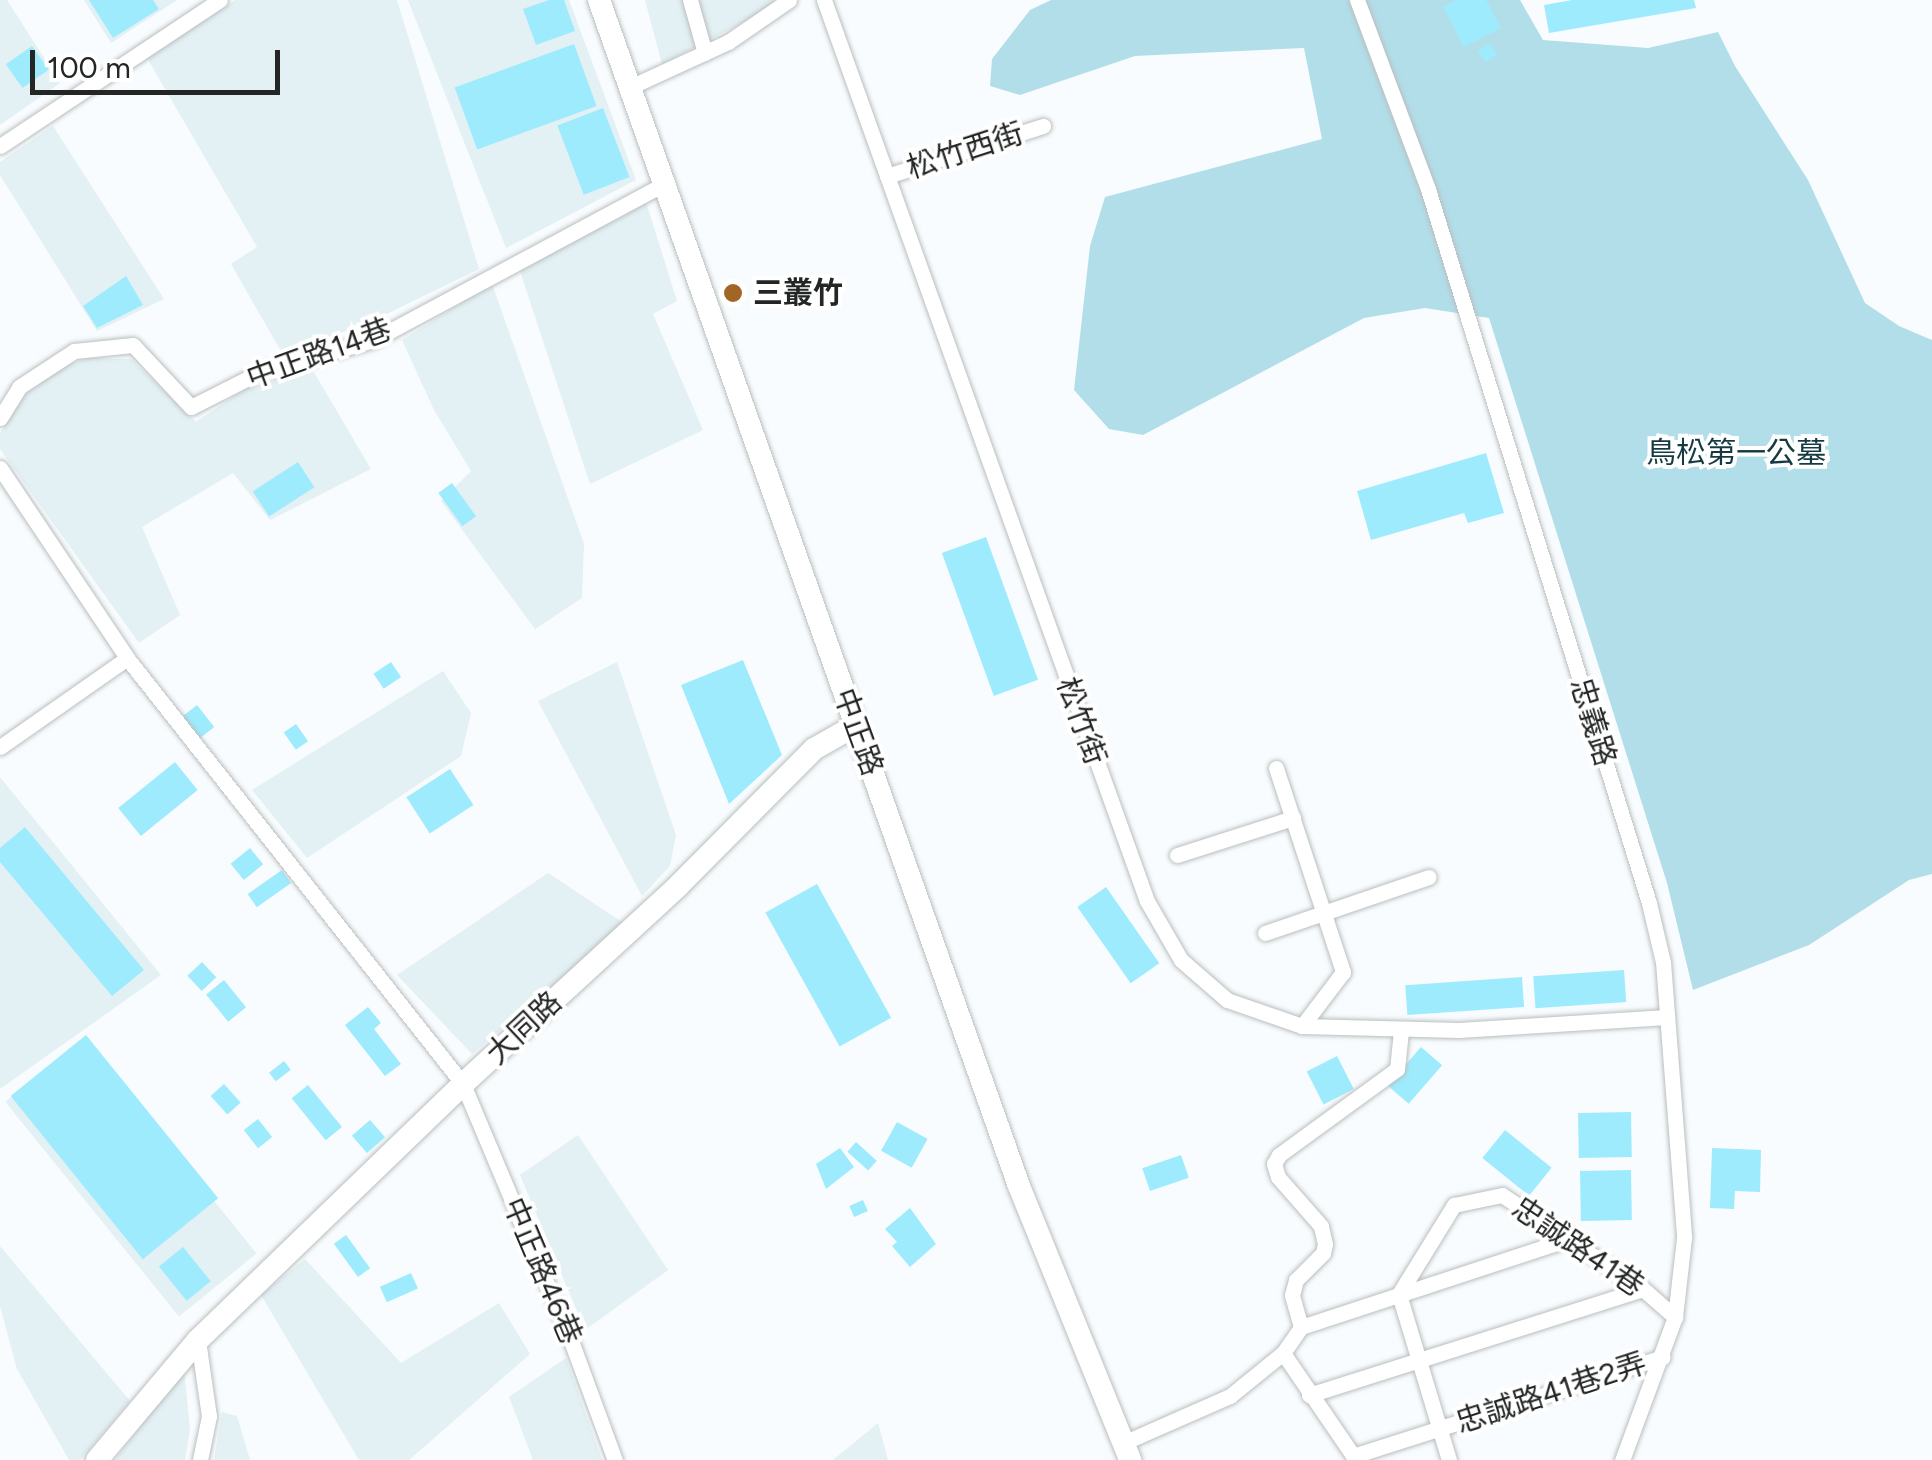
<!DOCTYPE html>
<html>
<head>
<meta charset="utf-8">
<style>
	body { margin:0 }
	#map { position:relative; width:1932px; height:1460px; overflow:hidden; background:#f8fcfe; font-family:Figtree,"Noto Sans TC",sans-serif }
	div>[style] { position:absolute }
	[style*='--x'] { left:calc(var(--x)*1px); top:calc(var(--y)*1px); width:calc(var(--w)*1px); rotate:calc(var(--a)*1deg) }
	.built>* { inset:0; background:#e3f0f4; transform-origin:0 0 }
	.green>* { inset:0; background:#b2dee9 }
	.building>* { inset:0; background:#9febfe; transform-origin:0 0 }
	.roads { filter:drop-shadow(0 0 2px #b9bebf) drop-shadow(0 0 2px #b9bebf) }
	.street>* { height:15px; margin:-7.5px; padding:0 7.5px; transform-origin:7.5px; border-radius:7.5px; background:#fff }
	.secondary>* { height:22px; margin:-11px; padding:0 11px; transform-origin:11px; border-radius:11px; background:#fff }
	.dots>* { width:28px; height:28px; translate:-50% -50%; box-sizing:border-box; border:5px solid #fff; border-radius:50% }
	span { translate:-50% -50%; white-space:nowrap; text-align:center; line-height:1.15; -webkit-text-stroke:8px #fff; paint-order:stroke }
	.street-label { font-size:30px; color:#242626 }
	.poi-label { font-size:30px; color:#242626; font-weight:700 }
	.left { translate:0 -50%; text-align:left }
	.park-label { font-size:30px; color:#163a42 }
	.scale { position:absolute; left:30px; top:50px; width:250px; height:45px; box-sizing:border-box; border:5px solid #242626; border-top:0; padding-left:12px; font-size:30px; line-height:35px; white-space:nowrap; color:#242626; -webkit-text-stroke:8px #fff; paint-order:stroke }
</style>
</head>
<body>
<div id="map">
	<div class="built">
		<div style="clip-path:polygon(0 0,7px 0,60px 83px,0 125px)"></div>
		<div style="clip-path:polygon(84px 0,177px 0,111px 43px)"></div>
		<div style="clip-path:polygon(235px 0,397px 0,479px 269px,366px 324px,282px 353px,231px 264px,257px 247px,147px 58px)"></div>
		<div style="clip-path:polygon(408px 0,569px 0,636px 180px,506px 248px)"></div>
		<div style="clip-path:polygon(645px 0,774px 0,763px 12px,662px 64px)"></div>
		<div style="clip-path:polygon(53px 126px,164px 299px,97px 331px,0 175px,0 162px)"></div>
		<div style="clip-path:polygon(646px 202px,677px 301px,653px 314px,703px 430px,590px 484px,520px 271px)"></div>
		<div style="clip-path:polygon(492px 284px,584px 544px,582px 598px,535px 629px,441px 501px,471px 471px,434px 410px,402px 340px)"></div>
		<div style="clip-path:polygon(88px 358px,131px 359px,196px 422px,246px 388px,312px 369px,371px 469px,270px 520px,233px 473px,142px 527px,180px 615px,139px 643px,0 449px,0 433px,24px 396px,58px 369px)"></div>
		<div style="clip-path:polygon(617px 662px,676px 835px,670px 866px,642px 896px,538px 701px)"></div>
		<div style="clip-path:polygon(443px 671px,471px 713px,461px 756px,307px 858px,252px 790px)"></div>
		<div style="clip-path:polygon(0 777px,161px 975px,0 1089px)"></div>
		<div style="clip-path:polygon(548px 873px,625px 924px,472px 1054px,397px 975px)"></div>
		<div style="left:83px;top:1039px;width:276px;height:100px;rotate:51deg"></div>
		<div style="clip-path:polygon(578px 1135px,668px 1270px,585px 1330px,520px 1175px)"></div>
		<div style="clip-path:polygon(0 1246px,130px 1401px,80px 1460px,69px 1460px,17px 1369px,0 1306px)"></div>
		<div style="clip-path:polygon(305px 1259px,401px 1363px,499px 1303px,530px 1354px,409px 1460px,359px 1460px,261px 1295px)"></div>
		<div style="clip-path:polygon(566px 1358px,602px 1460px,533px 1460px,509px 1397px)"></div>
		<div style="clip-path:polygon(184px 1370px,190px 1429px,185px 1460px,115px 1460px)"></div>
		<div style="clip-path:polygon(222px 1412px,237px 1416px,250px 1460px,214px 1460px)"></div>
		<div style="clip-path:polygon(878px 1423px,888px 1460px,833px 1460px)"></div>
	</div>
	<div class="green">
		<div style="clip-path:polygon(1051px 0,1520px 0,1543px 40px,1648px 48px,1718px 32px,1735px 66px,1808px 180px,1865px 303px,1899px 326px,1932px 340px,1932px 874px,1909px 880px,1809px 945px,1693px 990px,1667px 883px,1489px 318px,1425px 308px,1364px 318px,1143px 435px,1109px 429px,1074px 390px,1090px 246px,1105px 197px,1322px 139px,1304px 48px,1135px 56px,1020px 95px,990px 86px,992px 59px,1030px 10px)"></div>
	</div>
	<div class="building">
		<div style="clip-path:polygon(89px 0,153px 0,159px 9px,113px 38px)"></div>
		<div style="clip-path:polygon(549px 0,564px 0,575px 31px,536px 45px,523px 9px)"></div>
		<div style="clip-path:polygon(1457px 0,1486px 0,1501px 28px,1464px 47px,1443px 7px)"></div>
		<div style="clip-path:polygon(1572px 0,1694px 0,1696px 8px,1549px 33px,1544px 5px)"></div>
		<div style="left:1489px;top:43px;width:14px;height:14px;rotate:54deg"></div>
		<div style="left:574px;top:44px;width:66px;height:127px;rotate:70deg"></div>
		<div style="left:32px;top:46px;width:29px;height:32px;rotate:55deg"></div>
		<div style="left:603px;top:108px;width:74px;height:49px;rotate:69deg"></div>
		<div style="clip-path:polygon(126px 276px,143px 305px,97px 328px,83px 306px)"></div>
		<div style="clip-path:polygon(1486px 453px,1504px 513px,1468px 523px,1464px 513px,1371px 540px,1357px 491px)"></div>
		<div style="left:298px;top:462px;width:30px;height:54px;rotate:57deg"></div>
		<div style="left:452px;top:483px;width:41px;height:17px;rotate:54deg"></div>
		<div style="left:986px;top:537px;width:152px;height:47px;rotate:70deg"></div>
		<div style="clip-path:polygon(743px 660px,782px 755px,729px 804px,681px 685px)"></div>
		<div style="left:391px;top:662px;width:18px;height:21px;rotate:56deg"></div>
		<div style="left:197px;top:705px;width:28px;height:19px;rotate:52deg"></div>
		<div style="left:296px;top:724px;width:21px;height:15px;rotate:55deg"></div>
		<div style="left:175px;top:762px;width:36px;height:73px;rotate:51deg"></div>
		<div style="left:450px;top:769px;width:43px;height:52px;rotate:57deg"></div>
		<div style="clip-path:polygon(25px 827px,144px 970px,112px 996px,0 862px,0 848px)"></div>
		<div style="left:250px;top:848px;width:21px;height:25px;rotate:51deg"></div>
		<div style="left:282px;top:870px;width:16px;height:42px;rotate:55deg"></div>
		<div style="left:817px;top:884px;width:153px;height:59px;rotate:61deg"></div>
		<div style="left:1106px;top:887px;width:93px;height:35px;rotate:55deg"></div>
		<div style="left:202px;top:962px;width:21px;height:20px;rotate:47deg"></div>
		<div style="left:1624px;top:970px;width:32px;height:91px;rotate:86deg"></div>
		<div style="left:1522px;top:977px;width:30px;height:117px;rotate:86deg"></div>
		<div style="left:224px;top:980px;width:35px;height:23px;rotate:51deg"></div>
		<div style="clip-path:polygon(368px 1007px,381px 1023px,374px 1029px,401px 1064px,385px 1076px,345px 1025px)"></div>
		<div style="left:86px;top:1035px;width:210px;height:97px;rotate:51deg"></div>
		<div style="left:1421px;top:1047px;width:28px;height:51px;rotate:41deg"></div>
		<div style="left:1337px;top:1056px;width:37px;height:34px;rotate:63deg"></div>
		<div style="left:284px;top:1061px;width:11px;height:19px;rotate:52deg"></div>
		<div style="left:224px;top:1084px;width:25px;height:18px;rotate:48deg"></div>
		<div style="left:308px;top:1085px;width:54px;height:21px;rotate:51deg"></div>
		<div style="left:1631px;top:1112px;width:45px;height:53px;rotate:89deg"></div>
		<div style="left:258px;top:1119px;width:23px;height:18px;rotate:52deg"></div>
		<div style="left:370px;top:1120px;width:23px;height:24px;rotate:49deg"></div>
		<div style="left:897px;top:1122px;width:35px;height:33px;rotate:29deg"></div>
		<div style="left:1505px;top:1130px;width:60px;height:36px;rotate:39deg"></div>
		<div style="left:856px;top:1142px;width:28px;height:13px;rotate:42deg"></div>
		<div style="clip-path:polygon(840px 1148px,854px 1167px,826px 1189px,816px 1164px)"></div>
		<div style="clip-path:polygon(1712px 1148px,1761px 1150px,1760px 1192px,1735px 1191px,1734px 1209px,1710px 1208px)"></div>
		<div style="left:1181px;top:1155px;width:24px;height:41px;rotate:71deg"></div>
		<div style="left:1631px;top:1170px;width:50px;height:51px;rotate:89deg"></div>
		<div style="left:863px;top:1200px;width:12px;height:15px;rotate:66deg"></div>
		<div style="clip-path:polygon(910px 1208px,936px 1244px,910px 1267px,892px 1246px,897px 1242px,885px 1229px)"></div>
		<div style="left:346px;top:1235px;width:41px;height:15px;rotate:54deg"></div>
		<div style="left:183px;top:1247px;width:44px;height:31px;rotate:51deg"></div>
		<div style="left:411px;top:1273px;width:17px;height:34px;rotate:66deg"></div>
	</div>
	<div class="roads">
		<div class="street">
			<div style="--x:690;--y:0;--w:55;--a:74.2"></div>
			<div style="--x:824;--y:0;--w:957;--a:70.28"></div>
			<div style="--x:1147;--y:901;--w:68;--a:60"></div>
			<div style="--x:1181;--y:960;--w:61;--a:41"></div>
			<div style="--x:1227;--y:1000;--w:79;--a:19.1"></div>
			<div style="--x:1302;--y:1026;--w:157;--a:1.5"></div>
			<div style="--x:1459;--y:1030;--w:208;--a:-3.6"></div>
			<div style="--x:1357;--y:0;--w:202;--a:69.4"></div>
			<div style="--x:1428;--y:189;--w:747;--a:72.8"></div>
			<div style="--x:1649;--y:903;--w:61;--a:76.7"></div>
			<div style="--x:1663;--y:962;--w:277;--a:85.6"></div>
			<div style="--x:1684;--y:1238;--w:80;--a:96.5"></div>
			<div style="--x:1675;--y:1317;--w:153;--a:110.3"></div>
			<div style="--x:630;--y:87;--w:108;--a:-24.7"></div>
			<div style="--x:728;--y:42;--w:74;--a:-34.5"></div>
			<div style="--x:0;--y:146;--w:264;--a:-33.6"></div>
			<div style="--x:887;--y:176;--w:164;--a:-17.8"></div>
			<div style="--x:0;--y:418;--w:36;--a:-58"></div>
			<div style="--x:19;--y:387;--w:66;--a:-33.2"></div>
			<div style="--x:74;--y:351;--w:59;--a:-5.8"></div>
			<div style="--x:133;--y:345;--w:85;--a:46.9"></div>
			<div style="--x:191;--y:407;--w:75;--a:-26.9"></div>
			<div style="--x:258;--y:373;--w:120;--a:-16"></div>
			<div style="--x:373;--y:340;--w:330;--a:-28.2"></div>
			<div style="--x:0;--y:468;--w:229;--a:56.2"></div>
			<div style="--x:127;--y:658;--w:543;--a:51.74"></div>
			<div style="--x:463;--y:1084;--w:276;--a:67.2"></div>
			<div style="--x:570;--y:1338;--w:130;--a:69.8"></div>
			<div style="--x:0;--y:747;--w:155;--a:-35"></div>
			<div style="--x:1276;--y:768;--w:215;--a:71.8"></div>
			<div style="--x:1343;--y:972;--w:68;--a:127.2"></div>
			<div style="--x:1177;--y:855;--w:122;--a:-17.7"></div>
			<div style="--x:1265;--y:933;--w:173;--a:-18.9"></div>
			<div style="--x:1301;--y:1327;--w:282;--a:-18.2"></div>
			<div style="--x:198;--y:1340;--w:77;--a:81.8"></div>
			<div style="--x:209;--y:1416;--w:45;--a:101.6"></div>
			<div style="--x:1283;--y:1353;--w:130;--a:55.7"></div>
			<div style="--x:1309;--y:1395;--w:350;--a:-17.6"></div>
			<div style="--x:1123;--y:1443;--w:117;--a:-23.7"></div>
			<div style="--x:1230;--y:1396;--w:68;--a:-39.1"></div>
			<div style="--x:1283;--y:1353;--w:32;--a:-55"></div>
			<div style="--x:1301;--y:1327;--w:33;--a:-106"></div>
			<div style="--x:1292;--y:1295;--w:16;--a:-75"></div>
			<div style="--x:1296;--y:1280;--w:38;--a:-45"></div>
			<div style="--x:1323;--y:1253;--w:9;--a:-77"></div>
			<div style="--x:1325;--y:1244;--w:18;--a:-103"></div>
			<div style="--x:1321;--y:1226;--w:65;--a:-131.3"></div>
			<div style="--x:1278;--y:1177;--w:14;--a:-107"></div>
			<div style="--x:1274;--y:1164;--w:10;--a:-61"></div>
			<div style="--x:1279;--y:1155;--w:146;--a:-36.1"></div>
			<div style="--x:1397;--y:1069;--w:38;--a:-84"></div>
			<div style="--x:1353;--y:1456;--w:325;--a:-17.7"></div>
			<div style="--x:1449;--y:1460;--w:173;--a:-106.8"></div>
			<div style="--x:1399;--y:1294;--w:105;--a:-58.3"></div>
			<div style="--x:1454;--y:1205;--w:49;--a:-11.8"></div>
			<div style="--x:1502;--y:1195;--w:169;--a:33.7"></div>
			<div style="--x:1643;--y:1289;--w:43;--a:41.2"></div>
		</div>
		<div class="secondary">
			<div style="--x:599;--y:0;--w:1258;--a:70.5"></div>
			<div style="--x:1019;--y:1186;--w:296;--a:67.9"></div>
			<div style="--x:97;--y:1460;--w:157;--a:-49.9"></div>
			<div style="--x:198;--y:1340;--w:368;--a:-44"></div>
			<div style="--x:463;--y:1084;--w:292;--a:-42.6"></div>
			<div style="--x:678;--y:886;--w:193;--a:-45.2"></div>
			<div style="--x:814;--y:749;--w:48;--a:-29.7"></div>
		</div>
	</div>
	<div class="dots">
		<div style="left:733px;top:293px;background:#a16626"></div>
	</div>
	<div class="street-label">
		<span style="left:965px;top:151px;rotate:-18deg">松竹西街</span>
		<span style="left:319px;top:354px;rotate:-20deg">中正路14巷</span>
		<span style="left:1081px;top:721px;rotate:70deg">松竹街</span>
		<span style="left:1593px;top:722px;rotate:73deg">忠義路</span>
		<span style="left:858px;top:732px;rotate:70deg">中正路</span>
		<span style="left:524px;top:1028px;rotate:-43deg">大同路</span>
		<span style="left:1578px;top:1247px;rotate:34deg">忠誠路41巷</span>
		<span style="left:542px;top:1271px;rotate:67deg">中正路46巷</span>
		<span style="left:1551px;top:1393px;rotate:-18deg">忠誠路41巷2弄</span>
	</div>
	<div class="poi-label">
		<span class="left" style="left:753px;top:293px">三叢竹</span>
	</div>
	<div class="park-label">
		<span style="left:1736px;top:453px">鳥松第一公墓</span>
	</div>
	<div class="scale">100 m</div>
</div>
</body>
</html>
